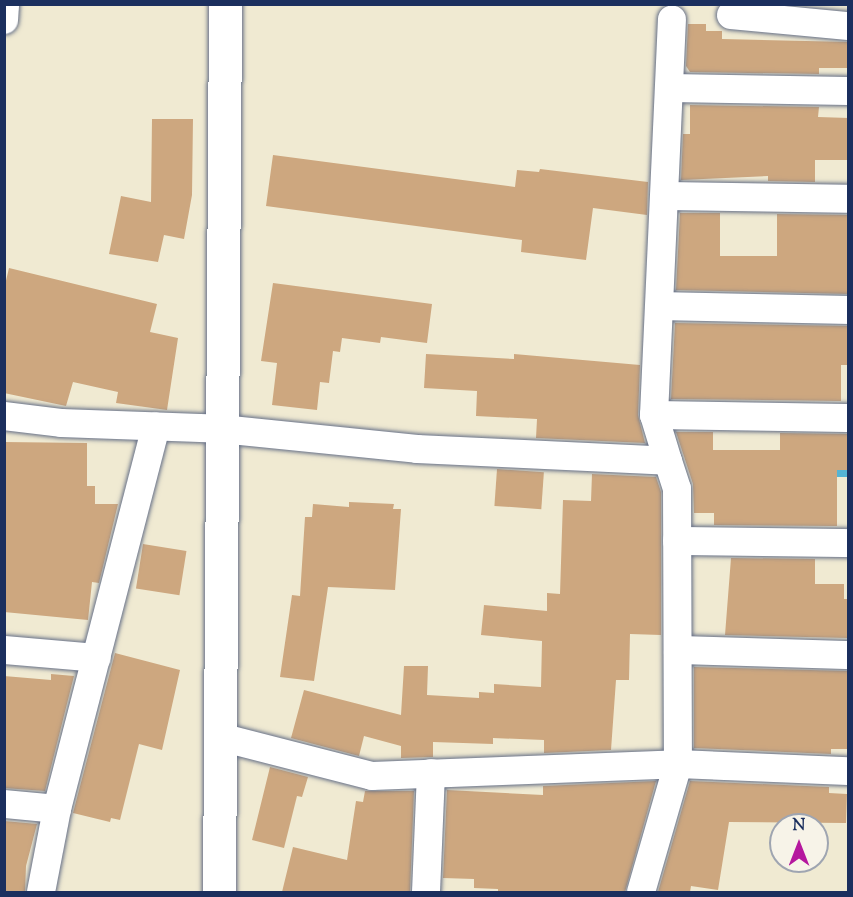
<!DOCTYPE html>
<html>
<head>
<meta charset="utf-8">
<style>
	body { margin:0 }
	#map { position:relative; width:853px; height:897px; overflow:hidden; background:#f0ead2; font-family:"Sorts Mill Goudy",serif }
	div>[style] { position:absolute }
	[style*='--x'] { left:calc(var(--x)*1px); top:calc(var(--y)*1px); width:calc(var(--w)*1px); rotate:calc(var(--a)*1deg) }
	.stream>* { height:8px; margin:-4px; padding:0 4px; transform-origin:4px; border-radius:4px; background:#55b4d3 }
	.building>* { inset:0; background:#cda77f; transform-origin:0 0 }
	.roads { filter:drop-shadow(0 0 2px #667087) drop-shadow(0 0 2px #667087) }
	.minor>* { height:28px; margin:-14px; padding:0 14px; transform-origin:14px; border-radius:14px; background:#fff }
	.tertiary>* { height:33px; margin:-16.5px; padding:0 16.5px; transform-origin:16.5px; border-radius:16.5px; background:#fff }
	span { translate:-50% -50%; white-space:nowrap; text-align:center; line-height:1.15; -webkit-text-stroke:5px #f7f3e8; paint-order:stroke }
	.frame { position:absolute; inset:0; border:6px solid #1b2f5e; pointer-events:none }
	.north { position:absolute; left:769px; top:813px; width:60px; height:60px; box-sizing:border-box; background:#f7f3e8; border:2px solid #9fa5b1; border-radius:50%; rotate:0deg; font-size:16px; font-weight:700; line-height:24px; text-align:center; color:#1b2f5e }
	.north::after { content:''; display:block; margin:auto; width:21px; height:27px; background:#b5179e; clip-path:polygon(50% 0,100% 100%,50% 72%,0 100%) }
</style>
</head>
<body>
<div id="map">
	<div class="stream">
		<div style="--x:828;--y:473;--w:20;--a:0"></div>
	</div>
	<div class="building">
		<div style="clip-path:polygon(688px 24px,706px 24px,706px 31px,722px 31px,722px 39px,849px 42px,849px 68px,819px 68px,819px 74px,690px 72px,686px 66px)"></div>
		<div style="clip-path:polygon(690px 105px,819px 107px,818px 117px,849px 118px,849px 160px,815px 160px,815px 182px,768px 181px,768px 176px,681px 180px,683px 134px,690px 134px)"></div>
		<div style="clip-path:polygon(152px 119px,193px 119px,192px 195px,184px 239px,164px 235px,158px 262px,109px 254px,121px 196px,151px 202px)"></div>
		<div style="clip-path:polygon(273px 155px,515px 187px,517px 170px,539px 172px,540px 169px,648px 182px,647px 215px,593px 208px,586px 260px,521px 252px,522px 240px,266px 206px)"></div>
		<div style="clip-path:polygon(680px 213px,720px 213px,720px 256px,777px 256px,777px 214px,849px 215px,849px 294px,676px 290px)"></div>
		<div style="clip-path:polygon(9px 268px,157px 304px,150px 332px,178px 338px,167px 410px,116px 403px,118px 392px,73px 382px,66px 406px,4px 393px,4px 289px)"></div>
		<div style="clip-path:polygon(273px 283px,432px 304px,427px 343px,381px 337px,380px 343px,342px 338px,340px 352px,333px 351px,329px 383px,320px 382px,317px 410px,272px 405px,277px 363px,261px 361px)"></div>
		<div style="clip-path:polygon(675px 323px,849px 326px,849px 365px,841px 365px,841px 401px,671px 399px)"></div>
		<div style="clip-path:polygon(426px 354px,514px 359px,514px 354px,640px 365px,638px 415px,645px 443px,536px 438px,537px 419px,476px 416px,477px 391px,424px 388px)"></div>
		<div style="clip-path:polygon(676px 432px,713px 432px,713px 450px,780px 450px,780px 433px,848px 434px,847px 470px,837px 470px,837px 526px,714px 525px,714px 513px,694px 513px,693px 484px)"></div>
		<div style="clip-path:polygon(4px 442px,87px 443px,87px 486px,95px 486px,95px 504px,118px 504px,99px 583px,92px 582px,88px 620px,4px 612px)"></div>
		<div style="left:497px;top:469px;width:47px;height:37px;rotate:4deg"></div>
		<div style="clip-path:polygon(592px 474px,656px 477px,661px 492px,661px 635px,630px 634px,629px 680px,616px 680px,611px 750px,544px 753px,544px 740px,493px 738px,493px 744px,433px 742px,433px 757px,401px 758px,401px 746px,364px 736px,359px 756px,291px 738px,304px 690px,401px 715px,404px 666px,428px 666px,427px 695px,479px 698px,479px 692px,494px 693px,494px 684px,541px 687px,542px 641px,481px 635px,484px 605px,547px 611px,547px 593px,560px 594px,563px 500px,591px 501px)"></div>
		<div style="clip-path:polygon(349px 502px,394px 504px,393px 509px,401px 509px,395px 590px,328px 587px,314px 681px,280px 677px,292px 595px,300px 596px,305px 517px,312px 517px,313px 504px,349px 507px)"></div>
		<div style="left:143px;top:544px;width:44px;height:45px;rotate:9deg"></div>
		<div style="clip-path:polygon(731px 558px,815px 559px,815px 584px,844px 584px,844px 599px,848px 599px,848px 638px,725px 635px)"></div>
		<div style="clip-path:polygon(115px 653px,180px 670px,162px 750px,139px 744px,120px 820px,111px 818px,110px 822px,73px 813px)"></div>
		<div style="clip-path:polygon(694px 667px,848px 671px,848px 749px,831px 749px,831px 754px,694px 748px)"></div>
		<div style="clip-path:polygon(51px 674px,74px 676px,45px 791px,4px 788px,4px 676px,51px 680px)"></div>
		<div style="clip-path:polygon(270px 767px,308px 777px,302px 797px,297px 796px,284px 848px,252px 840px)"></div>
		<div style="clip-path:polygon(656px 781px,625px 892px,498px 892px,498px 889px,474px 888px,474px 879px,443px 878px,447px 790px,543px 795px,543px 786px)"></div>
		<div style="clip-path:polygon(690px 781px,829px 787px,829px 793px,847px 794px,846px 823px,729px 822px,718px 890px,691px 886px,690px 892px,658px 892px)"></div>
		<div style="clip-path:polygon(365px 791px,414px 791px,410px 892px,282px 892px,293px 847px,347px 860px,356px 801px,363px 802px)"></div>
		<div style="clip-path:polygon(4px 821px,37px 824px,26px 866px,25px 892px,4px 892px)"></div>
	</div>
	<div class="roads">
		<div class="minor">
			<div style="--x:731;--y:15;--w:118;--a:5.4"></div>
			<div style="--x:4;--y:20;--w:16;--a:-86"></div>
			<div style="--x:670;--y:88;--w:178;--a:1"></div>
			<div style="--x:665;--y:196;--w:183;--a:0.9"></div>
			<div style="--x:660;--y:306;--w:188;--a:1.2"></div>
			<div style="--x:654;--y:415;--w:194;--a:0.9"></div>
			<div style="--x:4;--y:416;--w:57;--a:7"></div>
			<div style="--x:61;--y:423;--w:160;--a:2.1"></div>
			<div style="--x:221;--y:429;--w:197;--a:5.8"></div>
			<div style="--x:417;--y:449;--w:251;--a:2.7"></div>
			<div style="--x:668;--y:461;--w:29;--a:72"></div>
			<div style="--x:677;--y:489;--w:275;--a:89.8"></div>
			<div style="--x:678;--y:764;--w:133;--a:106.1"></div>
			<div style="--x:668;--y:461;--w:48;--a:-106.9"></div>
			<div style="--x:654;--y:415;--w:396;--a:-87.4"></div>
			<div style="--x:677;--y:541;--w:171;--a:0.7"></div>
			<div style="--x:4;--y:650;--w:93;--a:4.9"></div>
			<div style="--x:678;--y:650;--w:170;--a:1.7"></div>
			<div style="--x:220;--y:737;--w:157;--a:14.4"></div>
			<div style="--x:372;--y:776;--w:306;--a:-2.2"></div>
			<div style="--x:678;--y:764;--w:170;--a:2.4"></div>
			<div style="--x:4;--y:804;--w:53;--a:5.4"></div>
			<div style="--x:57;--y:809;--w:395;--a:-75.5"></div>
			<div style="--x:41;--y:892;--w:85;--a:-79.1"></div>
			<div style="--x:426;--y:892;--w:119;--a:-87.6"></div>
		</div>
		<div class="tertiary">
			<div style="--x:219;--y:892;--w:888;--a:-89.61"></div>
		</div>
	</div>
	<div class="frame"></div>
	<div class="north">N</div>
</div>
</body>
</html>
